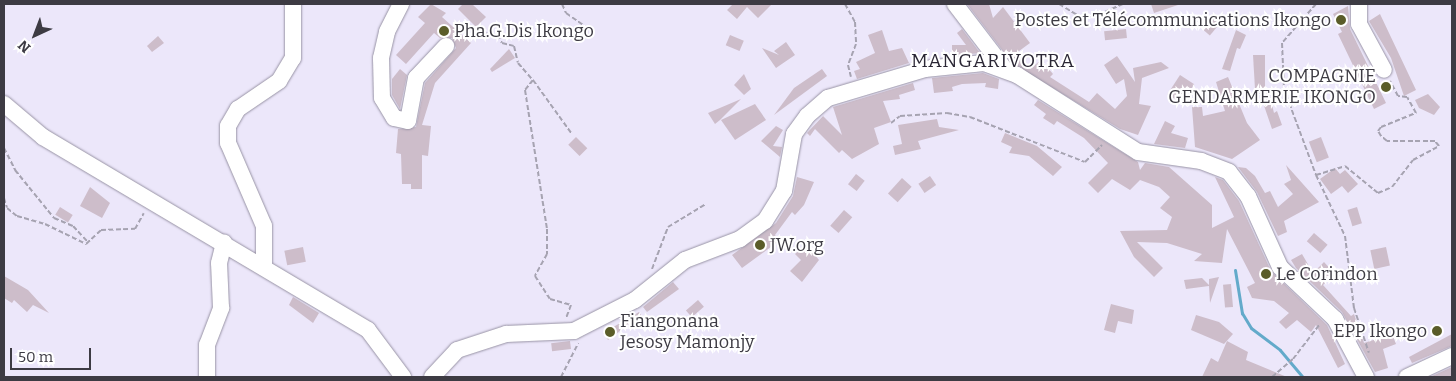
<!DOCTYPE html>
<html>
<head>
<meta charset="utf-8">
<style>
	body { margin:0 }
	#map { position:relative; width:1456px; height:381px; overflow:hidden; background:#ece7fa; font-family:Bitter,serif }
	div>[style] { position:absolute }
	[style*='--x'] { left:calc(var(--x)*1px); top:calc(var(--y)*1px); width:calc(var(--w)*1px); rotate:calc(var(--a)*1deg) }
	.stream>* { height:3px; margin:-1.5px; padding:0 1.5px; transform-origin:1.5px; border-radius:1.5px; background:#63aaca }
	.building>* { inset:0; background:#cdbdca; transform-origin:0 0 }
	.path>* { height:2px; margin-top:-1px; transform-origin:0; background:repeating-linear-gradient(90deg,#a6a3b1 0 5px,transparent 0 7.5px) }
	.roads { filter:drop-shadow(0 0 1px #9893a5) drop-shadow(0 0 1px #9893a5) }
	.minor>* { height:16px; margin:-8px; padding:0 8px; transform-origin:8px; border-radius:8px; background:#fff }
	.dots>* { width:14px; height:14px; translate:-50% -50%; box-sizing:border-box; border:2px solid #fff; border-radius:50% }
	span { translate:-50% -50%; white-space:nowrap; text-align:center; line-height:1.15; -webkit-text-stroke:4px #fff; paint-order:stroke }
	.poi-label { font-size:18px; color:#3d3b43 }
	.right { translate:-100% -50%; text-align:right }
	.left { translate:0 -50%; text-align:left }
	.neighbourhood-label { font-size:19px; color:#2b2735; letter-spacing:1px }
	.frame { position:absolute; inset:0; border:5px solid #3d3b43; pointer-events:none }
	.north { position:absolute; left:10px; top:10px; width:50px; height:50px; -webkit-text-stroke:4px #fff; paint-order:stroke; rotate:223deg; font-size:14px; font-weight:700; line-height:20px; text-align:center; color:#3d3b43 }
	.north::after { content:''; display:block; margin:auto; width:18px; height:22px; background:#3d3b43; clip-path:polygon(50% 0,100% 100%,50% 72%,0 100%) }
	.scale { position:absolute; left:10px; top:348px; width:81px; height:22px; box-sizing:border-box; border:2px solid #3d3b43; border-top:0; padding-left:6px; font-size:15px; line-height:18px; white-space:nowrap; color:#3d3b43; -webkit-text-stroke:4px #fff; paint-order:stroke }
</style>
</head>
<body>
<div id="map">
	<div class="stream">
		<div style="--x:1235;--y:270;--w:44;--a:80.8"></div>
		<div style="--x:1242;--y:313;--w:17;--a:59"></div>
		<div style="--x:1251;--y:328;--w:36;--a:37"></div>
		<div style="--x:1280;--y:350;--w:35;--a:50"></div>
	</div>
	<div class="building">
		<div style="clip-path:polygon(431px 4px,446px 13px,442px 17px,471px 43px,435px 83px,422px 125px,431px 126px,428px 156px,422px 155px,422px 189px,411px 189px,411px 184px,402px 184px,401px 154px,396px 153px,398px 129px,416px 127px,425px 83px,456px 48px,452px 38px,440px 38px,434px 33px,406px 64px,396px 55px,425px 23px,418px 17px)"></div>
		<div style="clip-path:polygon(463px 4px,472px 4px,486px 17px,476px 27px,458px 9px)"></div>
		<div style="clip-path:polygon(733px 4px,772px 4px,758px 18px,747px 7px,737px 19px,727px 10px)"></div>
		<div style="clip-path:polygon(967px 4px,989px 4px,993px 18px,1003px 7px,1030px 43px,1015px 54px,1030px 69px,1041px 60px,1053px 74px,1050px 77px,1089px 102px,1097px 93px,1115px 109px,1127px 96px,1124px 79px,1116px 84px,1104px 65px,1117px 56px,1135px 82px,1133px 68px,1161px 62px,1169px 68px,1142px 78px,1139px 104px,1151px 106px,1138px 135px,1120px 129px,1012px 63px)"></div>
		<div style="clip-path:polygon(1151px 4px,1178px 4px,1178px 5px,1154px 13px)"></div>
		<div style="clip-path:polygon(1348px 6px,1350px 29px,1386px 103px,1374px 109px,1338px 34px,1342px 32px,1333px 14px)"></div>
		<div style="clip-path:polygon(1380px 14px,1416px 90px,1404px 96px,1391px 58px,1369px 21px)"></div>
		<div style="left:1214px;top:18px;width:8px;height:16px;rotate:40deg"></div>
		<div style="clip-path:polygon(962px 29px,980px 53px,952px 56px,952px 45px,966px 45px,957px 33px)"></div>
		<div style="left:1126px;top:29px;width:9px;height:22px;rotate:84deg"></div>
		<div style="clip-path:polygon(882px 30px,889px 51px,902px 48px,909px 63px,857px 79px,854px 71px,860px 69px,856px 62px,875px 53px,868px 35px)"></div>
		<div style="clip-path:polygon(1236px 30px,1246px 35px,1240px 49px,1237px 48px,1230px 71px,1222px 69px)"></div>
		<div style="left:730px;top:35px;width:15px;height:11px;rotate:23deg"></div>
		<div style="clip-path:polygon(158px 36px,164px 43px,152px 52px,147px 46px)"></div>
		<div style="clip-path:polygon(786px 42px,795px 55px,776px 68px,762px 48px,779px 55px,774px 51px)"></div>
		<div style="clip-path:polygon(509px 49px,515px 58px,492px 72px,490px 69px)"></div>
		<div style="clip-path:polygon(1253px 55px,1265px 55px,1265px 88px,1255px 89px)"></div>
		<div style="clip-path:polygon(400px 69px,407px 75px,400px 109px,392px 95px,392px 79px)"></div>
		<div style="clip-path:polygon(822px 69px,827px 76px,774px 115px,794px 88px)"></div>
		<div style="clip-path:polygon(983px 73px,999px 79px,998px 89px,985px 87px,986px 83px,962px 84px,952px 87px,953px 91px,934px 93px,932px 78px)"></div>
		<div style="clip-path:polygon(744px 74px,751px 89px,744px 95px,734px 85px)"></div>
		<div style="left:1180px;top:75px;width:17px;height:23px;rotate:33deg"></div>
		<div style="clip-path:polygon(1228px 77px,1247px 123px,1260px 140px,1232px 159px,1195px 147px,1192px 107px,1202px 107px,1203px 116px,1225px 111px,1216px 82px)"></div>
		<div style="clip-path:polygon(913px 83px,915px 90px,899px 95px,900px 99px,883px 101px,891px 122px,874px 128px,879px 144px,852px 159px,842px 150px,839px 153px,815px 129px,810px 136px,807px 133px,825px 114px,823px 116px,842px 135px,833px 107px)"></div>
		<div style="clip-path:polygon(1268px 89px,1274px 113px,1277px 111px,1282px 125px,1272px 129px,1259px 91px)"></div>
		<div style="clip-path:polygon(1428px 94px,1440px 107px,1434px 115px,1419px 108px,1415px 100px)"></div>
		<div style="clip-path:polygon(741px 99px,720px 120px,715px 124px,708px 113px)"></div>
		<div style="clip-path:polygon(1038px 100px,1138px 162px,1140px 170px,1145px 163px,1169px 167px,1212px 205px,1212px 228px,1234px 217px,1215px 177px,1223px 180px,1239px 201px,1271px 271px,1327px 325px,1345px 364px,1338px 368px,1316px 325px,1311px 332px,1297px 320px,1286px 329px,1279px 322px,1289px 313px,1274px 301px,1252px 298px,1247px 287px,1255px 283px,1227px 229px,1222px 263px,1194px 261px,1202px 254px,1167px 243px,1137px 242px,1163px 268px,1154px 277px,1134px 257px,1120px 231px,1167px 230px,1172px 217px,1160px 208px,1170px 197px,1159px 187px,1140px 180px,1130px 190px,1112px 179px,1098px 193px,1088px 183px,1108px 163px,1084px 138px,1057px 121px,1054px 125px,1043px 118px,1046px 114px,1034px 105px)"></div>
		<div style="clip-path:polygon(755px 104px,766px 120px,735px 140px,721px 120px)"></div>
		<div style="clip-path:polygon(937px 119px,939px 127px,959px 130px,918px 141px,921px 149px,895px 155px,893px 146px,902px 144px,898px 125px)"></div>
		<div style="clip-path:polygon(1165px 121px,1175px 126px,1171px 133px,1188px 138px,1185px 148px,1154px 144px)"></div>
		<div style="clip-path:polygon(776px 126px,783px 130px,773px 146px,782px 147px,780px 157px,761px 141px)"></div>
		<div style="clip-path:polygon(1005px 133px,1037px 146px,1062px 167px,1053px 176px,1029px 156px,1009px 153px,1012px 147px,1001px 142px)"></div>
		<div style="left:576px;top:137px;width:16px;height:11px;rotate:45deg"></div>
		<div style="left:1321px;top:137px;width:22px;height:13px;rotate:69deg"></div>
		<div style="clip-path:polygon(1286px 165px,1319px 202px,1284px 221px,1287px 232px,1278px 236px,1257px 192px,1238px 167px,1246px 168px,1255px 176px,1265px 193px,1270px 191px,1278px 207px,1293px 194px,1284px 184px,1291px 180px)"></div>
		<div style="clip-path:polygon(1335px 168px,1340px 174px,1345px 170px,1358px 184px,1348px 193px,1342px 186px,1331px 194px,1320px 179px)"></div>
		<div style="left:856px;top:174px;width:11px;height:13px;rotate:38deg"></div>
		<div style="left:930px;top:176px;width:11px;height:14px;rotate:56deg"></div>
		<div style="clip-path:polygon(797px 177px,814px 182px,804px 205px,795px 215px,792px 212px,775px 235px,779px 241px,742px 268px,732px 255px,776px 223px,793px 196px)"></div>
		<div style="left:902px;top:178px;width:13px;height:21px;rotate:42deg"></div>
		<div style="clip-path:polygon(90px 187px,110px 203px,102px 218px,80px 206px)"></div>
		<div style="left:60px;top:207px;width:15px;height:9px;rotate:32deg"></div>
		<div style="left:1357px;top:207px;width:17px;height:10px;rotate:73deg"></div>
		<div style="left:844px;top:210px;width:11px;height:21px;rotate:41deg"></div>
		<div style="left:1314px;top:233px;width:18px;height:11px;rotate:41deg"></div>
		<div style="clip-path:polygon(806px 244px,819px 260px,802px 282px,790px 271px,801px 260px,795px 254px)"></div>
		<div style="left:303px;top:247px;width:15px;height:19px;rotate:79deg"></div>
		<div style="left:1386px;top:247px;width:19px;height:16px;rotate:78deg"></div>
		<div style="clip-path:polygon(1302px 254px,1313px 273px,1324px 262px,1335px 274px,1323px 285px,1351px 316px,1354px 314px,1364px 343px,1392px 334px,1396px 344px,1383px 349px,1388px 368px,1375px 372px,1342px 312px,1296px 268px,1291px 260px)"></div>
		<div style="clip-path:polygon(4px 276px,28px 290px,49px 313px,33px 305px,27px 312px,14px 300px,12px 303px,4px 298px)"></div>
		<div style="clip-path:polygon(1219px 277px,1210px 303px,1209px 286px,1186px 289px,1184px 280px,1202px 278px,1209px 285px,1209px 279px)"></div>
		<div style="clip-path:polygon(673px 282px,679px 289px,647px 312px,643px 307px)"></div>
		<div style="left:1231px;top:284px;width:23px;height:8px;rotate:85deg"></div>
		<div style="clip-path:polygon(293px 297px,319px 313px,313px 323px,289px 305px)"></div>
		<div style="left:698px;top:300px;width:9px;height:16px;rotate:49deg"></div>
		<div style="clip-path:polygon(1111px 304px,1134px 310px,1132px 324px,1118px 321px,1115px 333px,1104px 330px)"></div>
		<div style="clip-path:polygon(639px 312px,641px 315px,608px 340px,603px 333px)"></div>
		<div style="clip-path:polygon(1196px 315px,1219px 322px,1233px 334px,1224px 344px,1191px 330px)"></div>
		<div style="clip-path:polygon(1452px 334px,1452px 346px,1412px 363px,1409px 357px)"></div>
		<div style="left:570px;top:341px;width:8px;height:19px;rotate:83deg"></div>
		<div style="clip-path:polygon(1227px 341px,1248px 352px,1246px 360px,1287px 377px,1202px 377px,1211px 358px,1218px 362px)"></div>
		<div style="clip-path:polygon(1452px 367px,1452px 377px,1430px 377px)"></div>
	</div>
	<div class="path">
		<div style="--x:562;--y:4;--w:10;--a:66"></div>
		<div style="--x:566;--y:13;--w:21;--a:35"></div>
		<div style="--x:845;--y:4;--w:21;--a:61"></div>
		<div style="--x:855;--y:22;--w:22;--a:87"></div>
		<div style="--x:856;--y:44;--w:22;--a:111"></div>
		<div style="--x:848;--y:65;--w:12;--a:76"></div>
		<div style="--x:1059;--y:4;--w:23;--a:31"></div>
		<div style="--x:1079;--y:16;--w:19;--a:-3"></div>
		<div style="--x:1098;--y:15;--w:27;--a:-24"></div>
		<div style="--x:1316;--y:4;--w:52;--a:131.1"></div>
		<div style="--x:1282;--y:43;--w:46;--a:87.5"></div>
		<div style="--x:1284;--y:89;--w:92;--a:69.6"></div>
		<div style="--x:1316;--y:175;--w:68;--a:64.6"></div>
		<div style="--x:1345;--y:236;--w:73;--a:82.9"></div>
		<div style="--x:1354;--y:308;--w:47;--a:71.6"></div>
		<div style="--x:454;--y:37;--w:12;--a:-35"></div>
		<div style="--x:464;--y:30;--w:33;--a:9"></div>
		<div style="--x:497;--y:35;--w:9;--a:58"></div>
		<div style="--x:502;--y:43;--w:12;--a:14"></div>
		<div style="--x:514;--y:46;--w:17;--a:77"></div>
		<div style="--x:518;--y:63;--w:23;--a:49"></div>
		<div style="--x:533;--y:80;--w:13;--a:129"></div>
		<div style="--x:525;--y:90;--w:141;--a:81"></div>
		<div style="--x:547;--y:229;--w:25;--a:90"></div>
		<div style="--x:547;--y:254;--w:25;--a:119"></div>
		<div style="--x:535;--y:276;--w:27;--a:57"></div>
		<div style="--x:550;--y:299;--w:22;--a:16"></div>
		<div style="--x:571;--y:305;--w:14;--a:111"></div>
		<div style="--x:533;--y:80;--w:67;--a:54.2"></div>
		<div style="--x:891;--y:123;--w:11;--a:-38"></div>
		<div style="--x:900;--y:116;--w:47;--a:-3.7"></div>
		<div style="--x:947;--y:113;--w:23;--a:10"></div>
		<div style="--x:970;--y:117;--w:123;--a:21.4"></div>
		<div style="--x:1085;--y:162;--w:24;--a:-45"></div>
		<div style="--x:4;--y:148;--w:25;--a:63"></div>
		<div style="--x:15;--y:170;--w:62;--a:50.9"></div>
		<div style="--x:54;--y:218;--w:21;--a:23"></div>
		<div style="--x:73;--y:226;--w:22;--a:47"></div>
		<div style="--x:1316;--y:175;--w:30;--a:-17"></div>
		<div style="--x:1345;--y:166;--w:43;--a:39.3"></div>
		<div style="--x:1378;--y:193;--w:15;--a:-23"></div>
		<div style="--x:1392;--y:187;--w:34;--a:-52"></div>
		<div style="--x:1413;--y:160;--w:30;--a:-28"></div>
		<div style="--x:1439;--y:146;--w:6;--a:-129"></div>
		<div style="--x:1435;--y:141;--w:48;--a:180"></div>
		<div style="--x:1387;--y:141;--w:8;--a:-140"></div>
		<div style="--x:1381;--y:136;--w:6;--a:-121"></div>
		<div style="--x:1378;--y:131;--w:5;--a:-53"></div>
		<div style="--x:1381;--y:127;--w:38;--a:-22"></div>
		<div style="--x:1416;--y:113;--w:18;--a:-119"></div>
		<div style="--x:1407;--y:97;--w:9;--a:-174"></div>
		<div style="--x:1398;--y:96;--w:17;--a:-118"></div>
		<div style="--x:4;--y:198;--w:10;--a:73"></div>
		<div style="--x:7;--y:208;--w:13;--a:39"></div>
		<div style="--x:17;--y:216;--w:29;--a:16"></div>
		<div style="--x:45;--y:224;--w:46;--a:26"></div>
		<div style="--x:86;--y:244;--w:21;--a:-43"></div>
		<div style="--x:101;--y:230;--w:34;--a:-2"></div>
		<div style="--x:135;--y:229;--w:18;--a:-61"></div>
		<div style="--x:652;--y:269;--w:45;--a:-69.1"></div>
		<div style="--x:668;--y:227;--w:44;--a:-31.2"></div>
		<div style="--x:561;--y:377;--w:38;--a:-63"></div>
		<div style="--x:1272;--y:377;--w:28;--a:-41"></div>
		<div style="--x:1293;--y:359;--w:44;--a:-52.4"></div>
	</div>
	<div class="roads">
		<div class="minor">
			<div style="--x:401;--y:4;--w:31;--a:117"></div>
			<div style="--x:387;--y:32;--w:27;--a:103"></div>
			<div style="--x:381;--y:58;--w:40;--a:88.6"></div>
			<div style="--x:382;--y:98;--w:23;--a:59"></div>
			<div style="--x:394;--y:118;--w:14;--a:12"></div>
			<div style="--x:408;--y:121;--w:44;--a:-79.5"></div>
			<div style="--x:416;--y:78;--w:44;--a:-46.8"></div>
			<div style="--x:955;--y:4;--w:81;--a:52.6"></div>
			<div style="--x:1359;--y:4;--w:20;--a:90"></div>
			<div style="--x:1359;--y:24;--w:52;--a:61.5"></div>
			<div style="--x:4;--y:104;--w:51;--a:40.2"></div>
			<div style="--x:43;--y:137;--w:378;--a:30.7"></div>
			<div style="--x:368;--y:330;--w:59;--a:53.3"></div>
			<div style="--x:264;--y:265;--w:39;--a:-90"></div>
			<div style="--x:264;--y:226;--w:90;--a:-113.4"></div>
			<div style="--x:228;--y:143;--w:17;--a:-90"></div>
			<div style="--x:228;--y:126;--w:20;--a:-60"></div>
			<div style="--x:238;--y:109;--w:50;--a:-34.3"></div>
			<div style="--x:279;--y:81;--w:27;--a:-59"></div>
			<div style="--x:293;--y:58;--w:54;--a:-90"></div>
			<div style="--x:207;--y:377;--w:32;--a:-90"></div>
			<div style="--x:207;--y:345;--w:40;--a:-69"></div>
			<div style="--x:221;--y:308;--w:45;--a:-92.5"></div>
			<div style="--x:219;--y:263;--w:21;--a:-76"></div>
			<div style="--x:432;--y:377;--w:37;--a:-47"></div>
			<div style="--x:457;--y:350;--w:52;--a:-18.1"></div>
			<div style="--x:506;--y:334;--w:68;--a:-2.5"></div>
			<div style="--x:574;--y:331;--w:68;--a:-26.9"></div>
			<div style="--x:635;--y:300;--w:64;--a:-38.7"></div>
			<div style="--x:685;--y:260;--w:59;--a:-20.9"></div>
			<div style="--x:740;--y:239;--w:31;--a:-36"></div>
			<div style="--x:765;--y:221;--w:36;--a:-58"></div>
			<div style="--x:784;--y:191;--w:58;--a:-80"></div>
			<div style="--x:794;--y:134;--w:22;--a:-54"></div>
			<div style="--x:807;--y:116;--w:28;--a:-41"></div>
			<div style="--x:828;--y:98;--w:101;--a:-16.6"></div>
			<div style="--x:925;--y:69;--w:59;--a:-5.8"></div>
			<div style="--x:984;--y:63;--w:35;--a:20"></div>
			<div style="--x:1017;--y:75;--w:143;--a:32.5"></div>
			<div style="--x:1138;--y:152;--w:64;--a:8.1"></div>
			<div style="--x:1201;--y:161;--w:30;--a:21"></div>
			<div style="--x:1229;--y:172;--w:31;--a:52"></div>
			<div style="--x:1248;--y:196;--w:78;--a:65.7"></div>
			<div style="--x:1280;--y:267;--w:76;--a:43.4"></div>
			<div style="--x:1335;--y:319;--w:66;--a:61.9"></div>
			<div style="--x:1407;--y:377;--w:50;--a:-25"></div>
		</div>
	</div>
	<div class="dots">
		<div style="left:1341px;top:20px;background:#5a5c29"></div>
		<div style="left:444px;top:31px;background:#5a5c29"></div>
		<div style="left:1386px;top:87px;background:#5a5c29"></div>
		<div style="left:760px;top:245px;background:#5a5c29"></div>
		<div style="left:1266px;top:274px;background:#5a5c29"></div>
		<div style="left:1437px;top:331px;background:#5a5c29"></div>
		<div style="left:610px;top:332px;background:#5a5c29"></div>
	</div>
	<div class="poi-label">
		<span class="right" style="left:1331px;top:20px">Postes et Télécommunications Ikongo</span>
		<span class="left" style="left:454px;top:31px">Pha.G.Dis Ikongo</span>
		<span class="right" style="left:1376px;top:87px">COMPAGNIE<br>GENDARMERIE IKONGO</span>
		<span class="left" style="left:770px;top:245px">JW.org</span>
		<span class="left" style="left:1276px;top:274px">Le Corindon</span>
		<span class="left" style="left:620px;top:332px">Fiangonana<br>Jesosy Mamonjy</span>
		<span class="right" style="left:1427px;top:331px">EPP Ikongo</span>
	</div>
	<div class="neighbourhood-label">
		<span style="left:993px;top:61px">MANGARIVOTRA</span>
	</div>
	<div class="frame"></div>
	<div class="north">N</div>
	<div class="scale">50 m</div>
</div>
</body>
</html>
